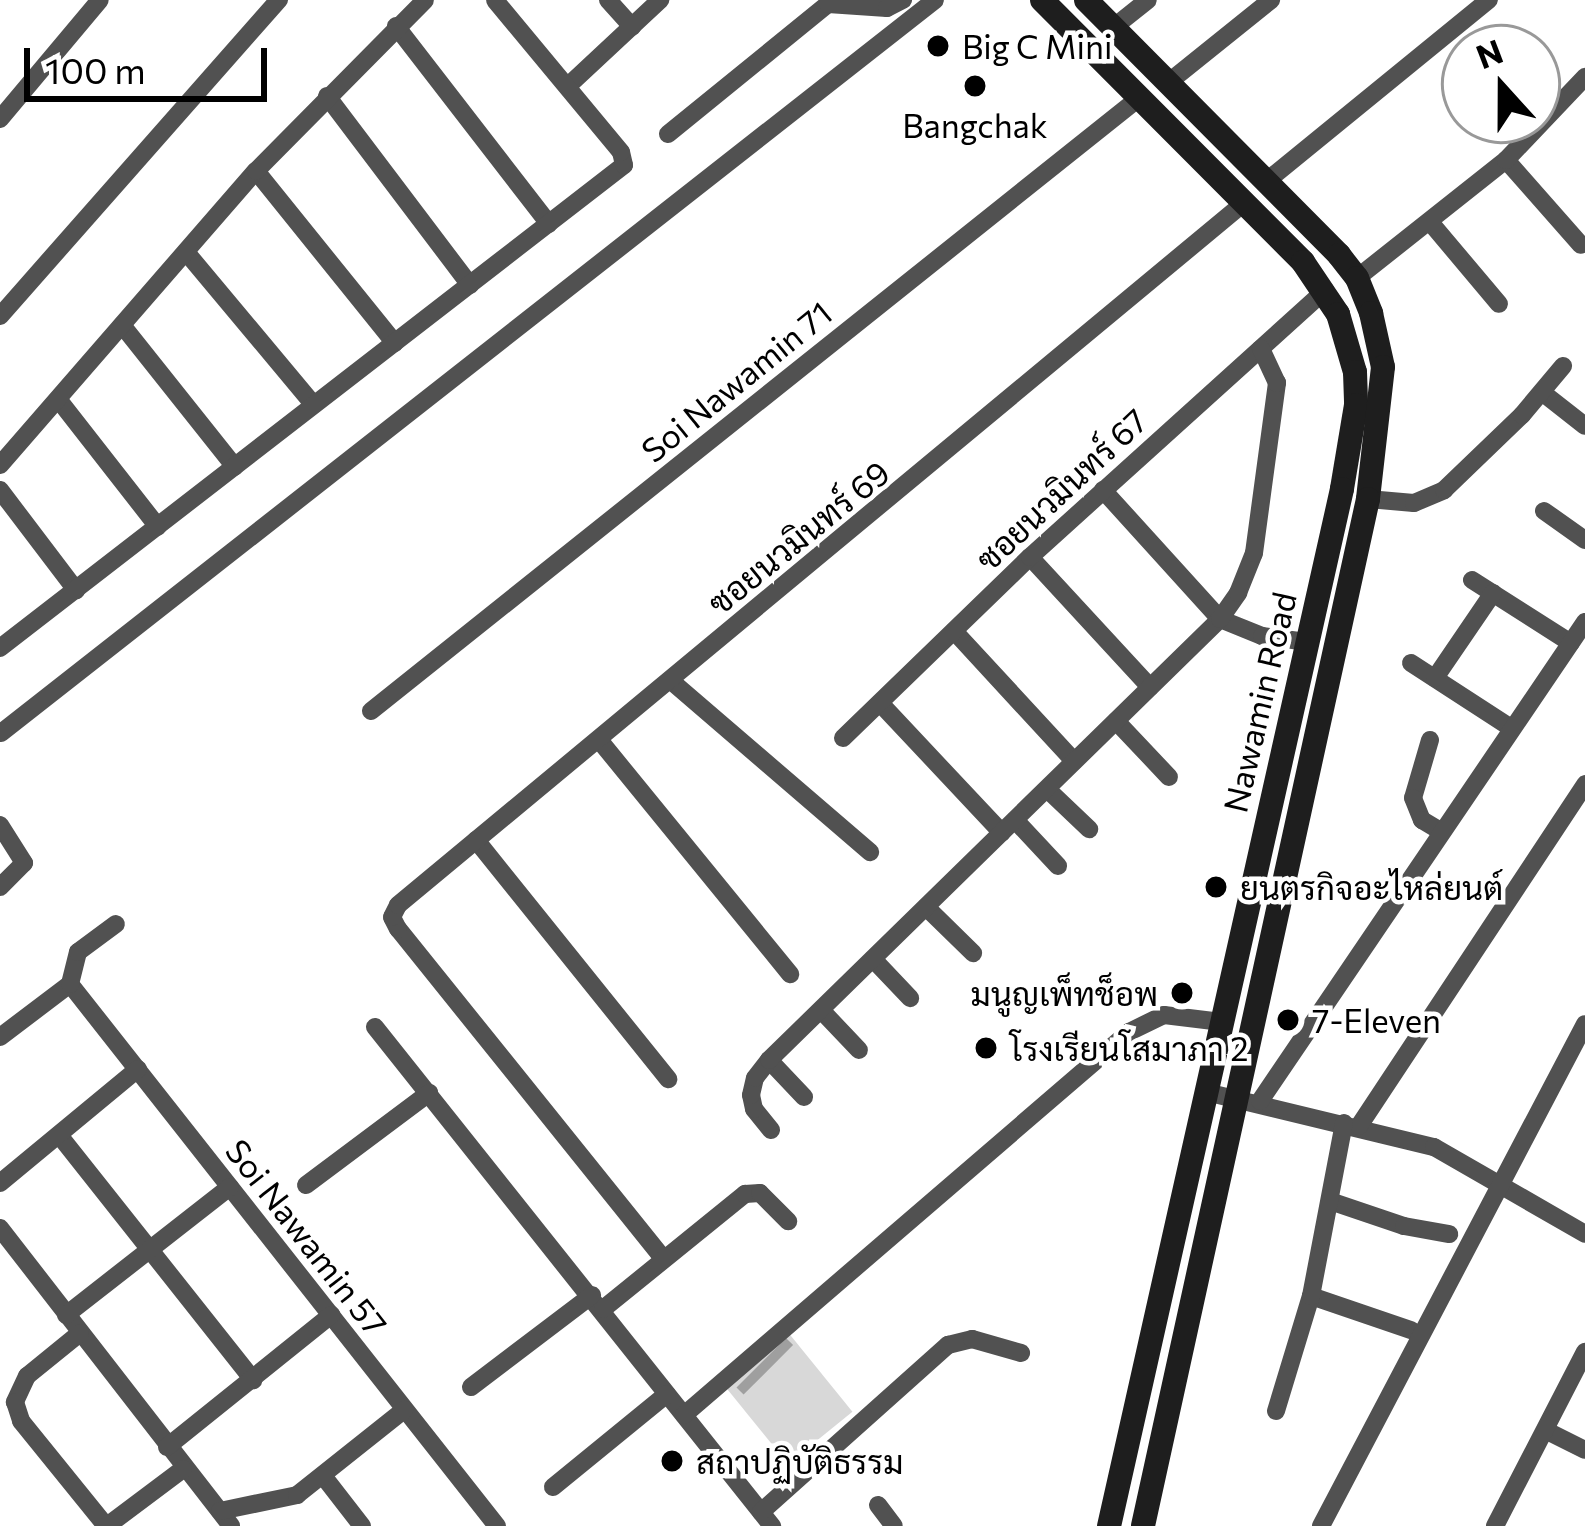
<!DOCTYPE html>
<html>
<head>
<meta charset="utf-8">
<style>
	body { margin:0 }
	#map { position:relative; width:1585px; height:1526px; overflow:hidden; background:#fff; font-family:Commissioner,Sarabun,sans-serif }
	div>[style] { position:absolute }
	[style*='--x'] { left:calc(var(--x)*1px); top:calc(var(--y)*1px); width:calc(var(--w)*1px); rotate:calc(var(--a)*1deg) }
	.green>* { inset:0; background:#d8d8d8; transform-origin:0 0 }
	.water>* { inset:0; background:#9f9f9f; transform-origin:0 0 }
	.minor>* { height:18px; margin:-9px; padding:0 9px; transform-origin:9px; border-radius:9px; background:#515151 }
	.secondary>* { height:24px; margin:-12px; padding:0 12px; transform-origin:12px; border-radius:12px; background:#1e1e1e }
	.dots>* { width:33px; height:33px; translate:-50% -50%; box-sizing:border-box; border:6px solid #fff; border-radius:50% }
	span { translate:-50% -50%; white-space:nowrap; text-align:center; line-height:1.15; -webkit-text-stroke:9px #fff; paint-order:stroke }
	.poi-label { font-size:33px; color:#000 }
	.left { translate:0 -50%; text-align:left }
	.right { translate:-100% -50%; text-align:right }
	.street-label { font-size:33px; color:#000 }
	.north { position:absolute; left:1441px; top:24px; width:120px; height:120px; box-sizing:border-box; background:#fff; border:3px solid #999; border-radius:50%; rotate:339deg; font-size:33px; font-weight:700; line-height:48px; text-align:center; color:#000 }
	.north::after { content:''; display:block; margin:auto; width:42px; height:54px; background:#000; clip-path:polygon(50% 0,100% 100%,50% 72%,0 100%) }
	.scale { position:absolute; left:24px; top:48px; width:243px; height:54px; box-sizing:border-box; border:6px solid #000; border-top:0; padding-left:15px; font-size:36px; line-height:42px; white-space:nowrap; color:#000; -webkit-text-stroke:9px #fff; paint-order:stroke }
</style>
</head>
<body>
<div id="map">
	<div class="green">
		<div style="left:787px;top:1331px;width:104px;height:83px;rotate:51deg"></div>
	</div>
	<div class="water">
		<div style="left:786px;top:1338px;width:10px;height:70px;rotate:45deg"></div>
	</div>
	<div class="minor">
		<div style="--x:608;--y:0;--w:36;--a:48"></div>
		<div style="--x:396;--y:26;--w:250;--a:52.3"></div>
		<div style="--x:1114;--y:27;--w:43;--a:-38.5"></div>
		<div style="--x:1169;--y:82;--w:131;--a:-38.8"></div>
		<div style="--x:569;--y:85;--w:125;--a:-43"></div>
		<div style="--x:327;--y:96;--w:237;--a:52.9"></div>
		<div style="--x:0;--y:119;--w:155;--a:-50"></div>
		<div style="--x:668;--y:134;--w:206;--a:-39.1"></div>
		<div style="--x:828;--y:4;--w:59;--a:3.9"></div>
		<div style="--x:887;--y:8;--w:18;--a:-27"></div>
		<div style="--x:1506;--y:160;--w:113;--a:48.6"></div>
		<div style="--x:256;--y:171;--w:221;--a:51.1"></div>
		<div style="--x:1268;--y:180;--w:285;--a:-39.2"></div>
		<div style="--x:1430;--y:222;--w:107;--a:49.9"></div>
		<div style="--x:186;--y:252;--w:199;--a:50.1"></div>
		<div style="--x:1357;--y:278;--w:190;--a:-38.4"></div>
		<div style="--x:1506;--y:160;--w:115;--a:-46.4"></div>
		<div style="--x:0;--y:316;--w:422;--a:-48.6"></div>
		<div style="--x:122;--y:325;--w:181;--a:51.5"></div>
		<div style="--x:1543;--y:393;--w:53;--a:38.2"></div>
		<div style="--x:58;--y:399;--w:162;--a:52"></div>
		<div style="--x:0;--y:465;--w:390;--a:-49"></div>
		<div style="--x:256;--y:171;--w:240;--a:-45.3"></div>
		<div style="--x:0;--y:490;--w:126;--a:52.8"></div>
		<div style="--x:1103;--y:490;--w:174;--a:47.8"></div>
		<div style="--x:1220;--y:619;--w:45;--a:22"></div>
		<div style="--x:1262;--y:636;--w:45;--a:7.6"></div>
		<div style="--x:1368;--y:499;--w:46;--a:5"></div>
		<div style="--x:1414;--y:503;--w:33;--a:-23"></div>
		<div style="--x:1444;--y:490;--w:108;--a:-43.9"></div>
		<div style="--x:1522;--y:415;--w:64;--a:-50.1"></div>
		<div style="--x:1544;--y:511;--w:50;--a:35.3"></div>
		<div style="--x:1030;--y:557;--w:177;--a:47.3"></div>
		<div style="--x:1472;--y:580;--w:117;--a:32.5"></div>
		<div style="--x:954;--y:631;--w:177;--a:47.3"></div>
		<div style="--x:0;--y:648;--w:789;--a:-37.74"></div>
		<div style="--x:624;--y:165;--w:13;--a:-103"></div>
		<div style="--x:621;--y:152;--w:197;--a:-129.7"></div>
		<div style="--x:1411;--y:663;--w:119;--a:33"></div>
		<div style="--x:1435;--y:678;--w:103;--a:-55.7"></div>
		<div style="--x:670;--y:680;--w:264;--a:40.7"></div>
		<div style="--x:880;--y:703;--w:178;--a:46.8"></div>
		<div style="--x:371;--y:711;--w:983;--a:-38.6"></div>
		<div style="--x:1116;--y:721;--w:77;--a:46.6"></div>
		<div style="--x:1;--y:733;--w:1187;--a:-38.12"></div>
		<div style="--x:843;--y:738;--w:260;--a:-44.1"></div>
		<div style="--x:1030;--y:557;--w:398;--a:-42.1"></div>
		<div style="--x:1430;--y:740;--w:60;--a:106.3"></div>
		<div style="--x:1413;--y:798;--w:24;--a:68"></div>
		<div style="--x:1422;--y:820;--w:21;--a:31"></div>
		<div style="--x:600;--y:741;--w:301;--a:50.8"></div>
		<div style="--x:1048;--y:790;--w:57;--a:43.6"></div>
		<div style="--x:1015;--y:820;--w:63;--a:46.9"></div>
		<div style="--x:0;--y:825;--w:45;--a:57.7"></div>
		<div style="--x:24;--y:863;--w:34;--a:135"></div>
		<div style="--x:476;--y:840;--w:307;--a:51.2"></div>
		<div style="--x:926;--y:907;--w:66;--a:44.4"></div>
		<div style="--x:873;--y:959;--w:54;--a:46.5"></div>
		<div style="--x:70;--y:984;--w:690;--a:51.77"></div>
		<div style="--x:821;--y:1010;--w:55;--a:46.5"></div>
		<div style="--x:375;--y:1027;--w:638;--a:51.49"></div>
		<div style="--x:0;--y:1037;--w:88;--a:-37.1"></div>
		<div style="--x:70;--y:984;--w:33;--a:-76"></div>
		<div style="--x:78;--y:952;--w:47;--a:-36.4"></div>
		<div style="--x:769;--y:1060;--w:51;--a:46.6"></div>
		<div style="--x:1206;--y:1092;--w:235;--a:13.6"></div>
		<div style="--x:1434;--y:1147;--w:174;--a:29.9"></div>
		<div style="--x:1260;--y:1101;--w:579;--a:-55.84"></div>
		<div style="--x:1359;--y:1126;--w:410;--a:-56.5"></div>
		<div style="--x:771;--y:1130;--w:27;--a:-129"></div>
		<div style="--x:754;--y:1109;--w:14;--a:-102"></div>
		<div style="--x:751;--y:1095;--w:17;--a:-77"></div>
		<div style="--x:755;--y:1078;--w:23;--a:-52"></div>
		<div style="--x:769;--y:1060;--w:631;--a:-44.36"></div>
		<div style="--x:1220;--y:619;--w:32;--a:-55"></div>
		<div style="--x:1238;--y:593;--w:43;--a:-68.2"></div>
		<div style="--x:1254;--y:553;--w:172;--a:-82.3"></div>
		<div style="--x:1277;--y:383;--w:38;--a:-115"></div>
		<div style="--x:59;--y:1135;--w:313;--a:51.6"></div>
		<div style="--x:0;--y:1183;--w:179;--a:-39.6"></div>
		<div style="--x:306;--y:1185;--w:154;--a:-36.8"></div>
		<div style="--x:1330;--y:1201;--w:78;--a:18.7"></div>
		<div style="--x:1404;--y:1226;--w:46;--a:10.1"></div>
		<div style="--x:0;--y:1228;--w:377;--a:52.2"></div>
		<div style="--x:662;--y:1257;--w:421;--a:-128.8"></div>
		<div style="--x:398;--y:929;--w:13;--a:-117"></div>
		<div style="--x:392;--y:917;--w:13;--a:-63"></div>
		<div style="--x:398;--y:905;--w:1099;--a:-39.69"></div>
		<div style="--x:1311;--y:1296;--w:106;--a:18.8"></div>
		<div style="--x:603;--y:1309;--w:183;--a:-39"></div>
		<div style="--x:745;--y:1194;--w:15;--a:-4"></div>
		<div style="--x:760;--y:1193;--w:40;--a:45"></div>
		<div style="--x:66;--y:1315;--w:208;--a:-38"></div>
		<div style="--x:80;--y:1333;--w:68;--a:140.9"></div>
		<div style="--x:27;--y:1376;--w:29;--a:115"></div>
		<div style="--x:15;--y:1402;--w:20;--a:72"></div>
		<div style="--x:21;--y:1421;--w:135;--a:51"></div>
		<div style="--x:471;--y:1387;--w:152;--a:-37.2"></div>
		<div style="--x:1276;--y:1411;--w:120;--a:-73.1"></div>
		<div style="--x:1311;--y:1296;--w:176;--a:-79.2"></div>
		<div style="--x:684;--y:1415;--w:587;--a:-40.72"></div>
		<div style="--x:1129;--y:1032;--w:39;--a:-26"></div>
		<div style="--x:1164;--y:1015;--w:58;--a:6.9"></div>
		<div style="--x:1547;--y:1431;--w:42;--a:26.6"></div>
		<div style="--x:167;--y:1447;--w:211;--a:-38.8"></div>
		<div style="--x:324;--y:1477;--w:62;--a:52.2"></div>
		<div style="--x:553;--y:1487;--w:147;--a:-39.2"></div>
		<div style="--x:878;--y:1505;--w:26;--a:53"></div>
		<div style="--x:220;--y:1511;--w:79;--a:-11.7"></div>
		<div style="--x:297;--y:1495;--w:137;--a:-38.5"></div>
		<div style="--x:761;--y:1512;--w:251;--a:-41.8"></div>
		<div style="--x:948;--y:1345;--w:25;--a:-14"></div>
		<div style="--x:972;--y:1339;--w:51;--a:15.9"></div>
		<div style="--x:107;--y:1526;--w:95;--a:-36.9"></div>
		<div style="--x:1321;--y:1526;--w:567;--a:-62.26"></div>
		<div style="--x:1495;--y:1526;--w:196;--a:-62.7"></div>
	</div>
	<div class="secondary">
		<div style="--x:1042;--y:0;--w:370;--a:45.1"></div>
		<div style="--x:1303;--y:262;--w:63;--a:56.1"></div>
		<div style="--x:1338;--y:314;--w:60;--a:73.7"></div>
		<div style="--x:1355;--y:372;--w:33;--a:88"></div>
		<div style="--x:1356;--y:405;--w:85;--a:99.5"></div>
		<div style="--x:1342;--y:489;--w:1063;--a:102.66"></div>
		<div style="--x:1086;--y:0;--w:359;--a:45.2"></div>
		<div style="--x:1339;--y:255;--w:29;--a:52"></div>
		<div style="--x:1357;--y:278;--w:38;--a:68"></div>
		<div style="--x:1371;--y:313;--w:55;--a:77.5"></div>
		<div style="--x:1383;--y:367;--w:133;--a:96.5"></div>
		<div style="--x:1368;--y:499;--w:1051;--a:102.36"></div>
	</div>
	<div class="dots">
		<div style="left:938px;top:46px;background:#000"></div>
		<div style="left:975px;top:86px;background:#000"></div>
		<div style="left:1216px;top:887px;background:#000"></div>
		<div style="left:1182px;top:993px;background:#000"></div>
		<div style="left:1288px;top:1020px;background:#000"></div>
		<div style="left:986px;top:1048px;background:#000"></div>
		<div style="left:672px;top:1461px;background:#000"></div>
	</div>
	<div class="poi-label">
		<span class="left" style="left:962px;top:46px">Big C Mini</span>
		<span style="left:975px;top:125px">Bangchak</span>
		<span class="left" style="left:1240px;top:887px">ยนตรกิจอะไหล่ยนต์</span>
		<span class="right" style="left:1158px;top:993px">มนูญเพ็ทช็อพ</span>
		<span class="left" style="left:1312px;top:1020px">7-Eleven</span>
		<span class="left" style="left:1010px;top:1048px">โรงเรียนโสมาภา 2</span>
		<span class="left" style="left:696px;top:1461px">สถาปฏิบัติธรรม</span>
	</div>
	<div class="street-label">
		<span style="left:736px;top:381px;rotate:-39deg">Soi Nawamin 71</span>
		<span style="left:1061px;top:489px;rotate:-43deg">ซอยนวมินทร์ 67</span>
		<span style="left:798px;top:537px;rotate:-39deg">ซอยนวมินทร์ 69</span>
		<span style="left:1259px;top:702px;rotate:-77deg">Nawamin Road</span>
		<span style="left:307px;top:1237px;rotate:52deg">Soi Nawamin 57</span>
	</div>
	<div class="north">N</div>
	<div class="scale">100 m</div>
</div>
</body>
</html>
